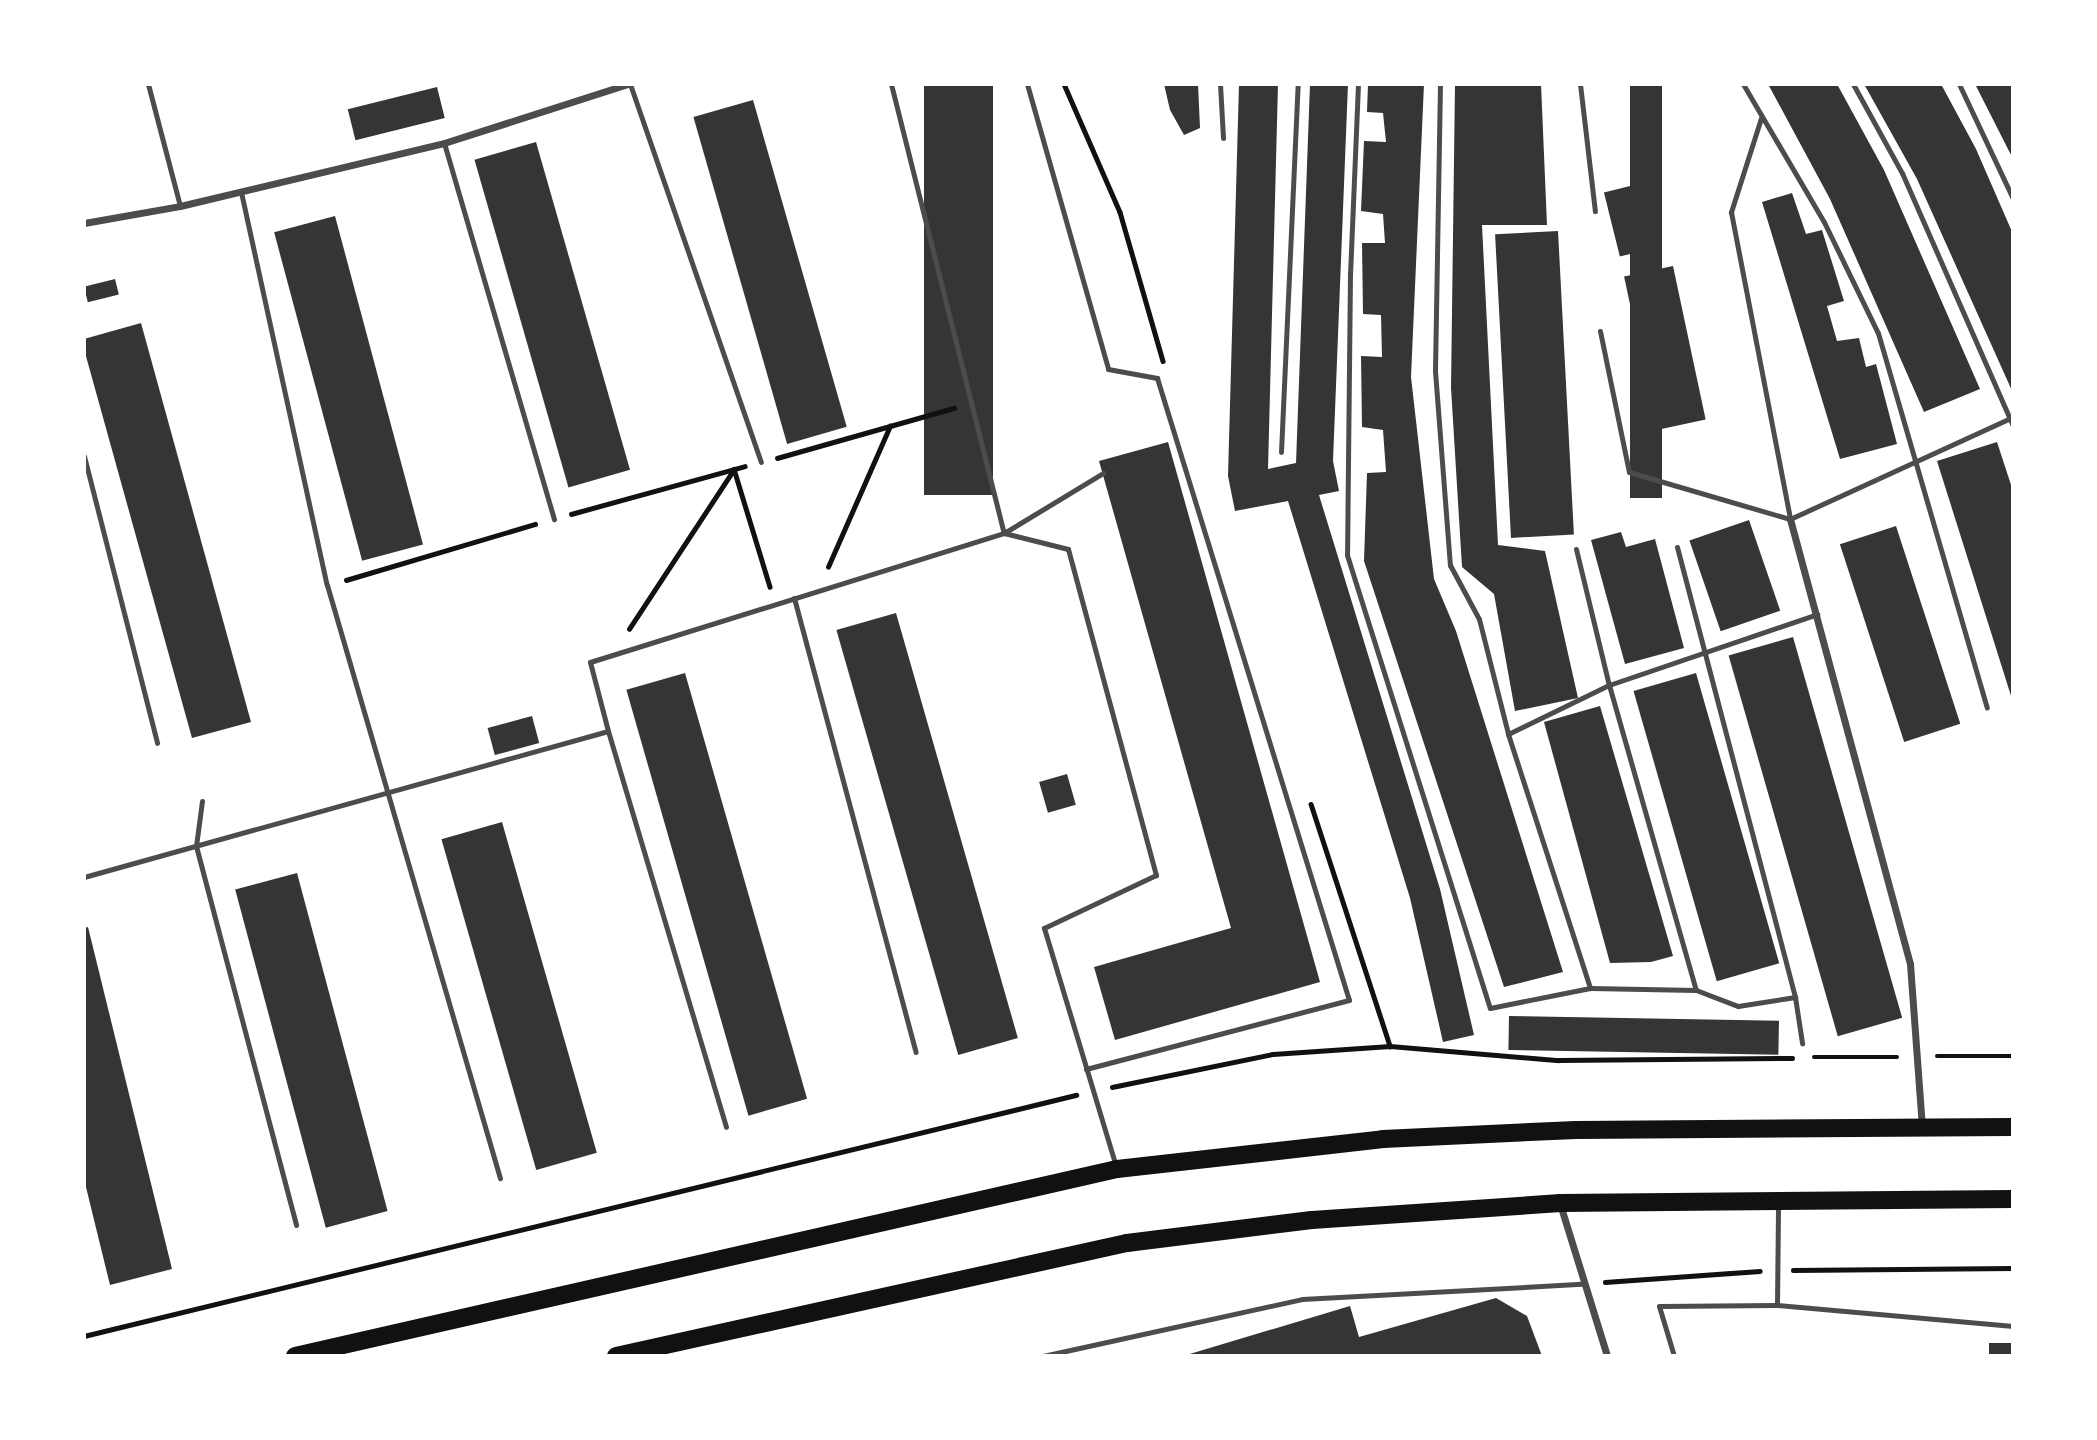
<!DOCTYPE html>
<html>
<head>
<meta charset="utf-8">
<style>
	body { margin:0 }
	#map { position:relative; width:2097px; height:1440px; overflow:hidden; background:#fff; font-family:"Open Sans",sans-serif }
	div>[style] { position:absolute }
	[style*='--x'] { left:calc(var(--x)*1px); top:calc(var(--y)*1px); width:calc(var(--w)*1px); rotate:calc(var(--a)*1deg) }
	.building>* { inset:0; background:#353535; transform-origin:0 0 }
	.path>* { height:4.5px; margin:-2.25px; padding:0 2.25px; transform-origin:2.25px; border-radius:2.25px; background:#111 }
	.service>* { height:5px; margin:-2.5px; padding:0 2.5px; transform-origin:2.5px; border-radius:2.5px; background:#4c4c4c }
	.minor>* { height:7px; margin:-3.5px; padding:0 3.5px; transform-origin:3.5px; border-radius:3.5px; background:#4c4c4c }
	.primary>* { height:18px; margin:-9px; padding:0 9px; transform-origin:9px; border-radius:9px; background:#111 }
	span { translate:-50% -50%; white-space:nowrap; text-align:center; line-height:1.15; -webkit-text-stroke:7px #fff; paint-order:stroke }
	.frame { position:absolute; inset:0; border:86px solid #fff; pointer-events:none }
</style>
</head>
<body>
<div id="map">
	<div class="building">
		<div style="left:924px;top:84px;width:69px;height:411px"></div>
		<div style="clip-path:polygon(1164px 84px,1198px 84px,1200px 128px,1184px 135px,1170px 110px)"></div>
		<div style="clip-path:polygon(1239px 84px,1278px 84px,1268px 469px,1296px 463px,1310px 84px,1348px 84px,1333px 461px,1339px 491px,1319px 495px,1440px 889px,1474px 1035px,1443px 1042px,1410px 898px,1288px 501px,1235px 511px,1228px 476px)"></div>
		<div style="clip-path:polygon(1368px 84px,1424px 84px,1411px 377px,1434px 579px,1456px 631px,1563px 972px,1504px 987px,1364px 561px,1367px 473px,1386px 472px,1383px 430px,1362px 427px,1361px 356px,1382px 357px,1381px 315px,1363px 314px,1362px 243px,1385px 243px,1383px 214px,1361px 211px,1364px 141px,1386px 142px,1383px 113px,1367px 112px)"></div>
		<div style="clip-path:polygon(1455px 84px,1541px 84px,1547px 225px,1482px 225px,1498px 545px,1545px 551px,1578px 698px,1515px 711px,1494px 594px,1462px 567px,1451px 388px)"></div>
		<div style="left:1630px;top:84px;width:32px;height:414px"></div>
		<div style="clip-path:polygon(1768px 84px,1837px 84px,1884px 170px,1980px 389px,1924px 412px,1830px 199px)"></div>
		<div style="clip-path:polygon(1864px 84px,1941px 84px,1976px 149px,2013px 234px,2013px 393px,1917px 179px)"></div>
		<div style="clip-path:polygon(1975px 84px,2013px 84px,2013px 158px,2010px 153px)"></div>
		<div style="left:437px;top:87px;width:32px;height:92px;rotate:76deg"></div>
		<div style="left:753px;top:100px;width:340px;height:62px;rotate:74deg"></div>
		<div style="left:536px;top:142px;width:341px;height:64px;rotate:74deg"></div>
		<div style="left:1634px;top:185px;width:66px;height:31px;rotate:76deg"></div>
		<div style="clip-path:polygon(1792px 193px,1806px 234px,1822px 230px,1844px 301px,1827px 306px,1837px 341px,1859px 338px,1866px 367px,1876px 364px,1897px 444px,1840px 459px,1762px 202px)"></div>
		<div style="left:335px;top:216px;width:340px;height:63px;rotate:75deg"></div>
		<div style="left:1558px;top:231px;width:304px;height:63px;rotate:87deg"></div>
		<div style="left:1673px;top:266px;width:157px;height:50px;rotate:78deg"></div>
		<div style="left:115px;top:279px;width:16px;height:32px;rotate:76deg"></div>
		<div style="clip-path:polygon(141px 323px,251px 722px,192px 738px,84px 349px,84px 339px)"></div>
		<div style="clip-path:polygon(1168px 442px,1320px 982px,1115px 1040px,1094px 967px,1231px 928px,1099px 461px)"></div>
		<div style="clip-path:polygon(1997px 442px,2013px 491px,2012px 699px,1937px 461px)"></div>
		<div style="left:1749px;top:520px;width:96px;height:63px;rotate:71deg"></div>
		<div style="left:1896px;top:526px;width:208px;height:59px;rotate:72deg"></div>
		<div style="clip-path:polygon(1621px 532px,1626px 547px,1655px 539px,1684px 648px,1625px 664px,1591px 540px)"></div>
		<div style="left:896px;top:613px;width:442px;height:62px;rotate:74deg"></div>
		<div style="left:1793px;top:637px;width:396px;height:67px;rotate:74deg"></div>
		<div style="left:685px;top:673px;width:443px;height:61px;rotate:74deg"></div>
		<div style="left:1696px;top:673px;width:302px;height:65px;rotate:74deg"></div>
		<div style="clip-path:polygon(1600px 706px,1673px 956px,1651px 962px,1610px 963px,1544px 722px)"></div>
		<div style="left:532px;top:716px;width:28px;height:46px;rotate:75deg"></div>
		<div style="left:1067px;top:774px;width:32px;height:29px;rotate:74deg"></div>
		<div style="left:502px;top:822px;width:344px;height:63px;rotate:74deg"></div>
		<div style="left:297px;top:873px;width:350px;height:64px;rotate:75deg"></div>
		<div style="clip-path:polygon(88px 927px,172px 1269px,110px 1285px,84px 1179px,84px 928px)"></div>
		<div style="left:1509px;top:1016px;width:270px;height:34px;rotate:1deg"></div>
		<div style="clip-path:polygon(1496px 1298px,1527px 1316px,1542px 1356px,1183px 1356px,1350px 1306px,1359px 1337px)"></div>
		<div style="left:1989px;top:1343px;width:24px;height:13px"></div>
	</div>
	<div class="path">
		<div style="--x:1064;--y:84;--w:140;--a:66.4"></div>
		<div style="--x:1120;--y:212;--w:155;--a:73.9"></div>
		<div style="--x:777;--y:458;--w:184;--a:-15.8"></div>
		<div style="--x:571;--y:514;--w:180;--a:-15.4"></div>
		<div style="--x:828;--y:567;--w:154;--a:-66.3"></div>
		<div style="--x:346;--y:580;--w:197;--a:-16.5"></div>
		<div style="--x:629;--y:629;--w:191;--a:-56.7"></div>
		<div style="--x:734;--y:469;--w:123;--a:73"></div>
		<div style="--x:1311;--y:804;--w:255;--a:71.9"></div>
		<div style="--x:1937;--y:1056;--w:76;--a:0"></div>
		<div style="--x:1814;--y:1057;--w:83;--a:0"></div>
		<div style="--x:1112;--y:1087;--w:164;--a:-11.6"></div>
		<div style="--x:1273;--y:1054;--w:117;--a:-3.9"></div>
		<div style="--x:1390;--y:1046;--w:169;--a:4.8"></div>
		<div style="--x:1558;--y:1060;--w:234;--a:-0.5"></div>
		<div style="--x:1793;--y:1270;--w:220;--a:-0.5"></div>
		<div style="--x:1605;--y:1282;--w:155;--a:-4.1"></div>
		<div style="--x:84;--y:1336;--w:1021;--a:-13.66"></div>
	</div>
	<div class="service">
		<div style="--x:148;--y:84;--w:126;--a:75.3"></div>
		<div style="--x:630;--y:84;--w:400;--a:70.9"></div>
		<div style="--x:891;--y:84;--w:463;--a:75.9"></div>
		<div style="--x:1004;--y:533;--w:66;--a:14"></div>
		<div style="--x:1068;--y:549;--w:338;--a:74.9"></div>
		<div style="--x:1156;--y:875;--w:124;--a:154.7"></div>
		<div style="--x:1044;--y:928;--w:249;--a:73.2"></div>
		<div style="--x:1027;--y:84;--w:296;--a:74.1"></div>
		<div style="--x:1108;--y:369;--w:50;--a:10.4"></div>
		<div style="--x:1157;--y:378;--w:651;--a:72.85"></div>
		<div style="--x:1349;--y:1000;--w:272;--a:165.3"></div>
		<div style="--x:1220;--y:84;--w:54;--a:86.8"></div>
		<div style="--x:1358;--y:84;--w:189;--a:92.4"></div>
		<div style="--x:1350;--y:273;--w:282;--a:90.6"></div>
		<div style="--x:1347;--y:555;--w:475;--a:72.5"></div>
		<div style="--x:1490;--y:1008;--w:102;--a:-11.3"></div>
		<div style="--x:1590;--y:988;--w:106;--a:1.1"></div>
		<div style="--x:1696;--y:990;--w:45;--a:20.9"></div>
		<div style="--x:1738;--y:1006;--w:58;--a:-9"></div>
		<div style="--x:1440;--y:84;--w:287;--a:91"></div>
		<div style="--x:1435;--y:371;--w:195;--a:85.6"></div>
		<div style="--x:1450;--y:565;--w:61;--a:61.8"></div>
		<div style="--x:1479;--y:619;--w:119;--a:75.8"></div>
		<div style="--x:1508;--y:734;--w:267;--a:72.1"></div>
		<div style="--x:1580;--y:84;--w:128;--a:83.3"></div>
		<div style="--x:1743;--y:84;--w:160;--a:59.6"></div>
		<div style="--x:1824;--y:222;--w:123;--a:64.1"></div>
		<div style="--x:1878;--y:333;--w:390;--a:73.8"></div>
		<div style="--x:1853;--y:84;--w:102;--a:61.2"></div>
		<div style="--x:1902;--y:173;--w:276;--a:66.3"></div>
		<div style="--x:1959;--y:84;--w:127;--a:64.8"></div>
		<div style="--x:1761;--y:118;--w:99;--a:107.7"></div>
		<div style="--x:1731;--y:212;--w:313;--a:79.1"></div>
		<div style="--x:444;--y:143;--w:392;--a:73.7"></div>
		<div style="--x:241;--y:192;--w:402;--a:77.7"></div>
		<div style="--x:327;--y:585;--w:618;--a:73.74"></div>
		<div style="--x:1600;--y:331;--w:144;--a:78.4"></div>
		<div style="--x:1629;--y:472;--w:168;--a:16.3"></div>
		<div style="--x:1790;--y:519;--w:245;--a:-24.6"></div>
		<div style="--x:1281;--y:452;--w:368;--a:-87.4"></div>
		<div style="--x:84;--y:456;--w:296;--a:75.7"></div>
		<div style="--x:1677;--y:547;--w:465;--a:75.3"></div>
		<div style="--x:1795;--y:997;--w:47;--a:81.3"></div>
		<div style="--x:1576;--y:549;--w:140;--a:76.4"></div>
		<div style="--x:1609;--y:685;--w:317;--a:74.1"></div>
		<div style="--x:794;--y:598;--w:470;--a:75"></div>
		<div style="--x:608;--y:731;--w:413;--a:73.4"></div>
		<div style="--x:1508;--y:734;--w:112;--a:-25.9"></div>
		<div style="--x:1609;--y:685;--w:220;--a:-18.8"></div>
		<div style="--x:202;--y:801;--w:45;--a:97.6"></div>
		<div style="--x:196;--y:846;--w:392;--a:75.2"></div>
		<div style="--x:84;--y:877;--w:544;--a:-15.57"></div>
		<div style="--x:608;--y:731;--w:71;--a:-104.6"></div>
		<div style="--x:590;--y:662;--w:434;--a:-17.3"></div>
		<div style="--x:1004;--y:533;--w:116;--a:-31.2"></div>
		<div style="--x:1777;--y:1305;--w:102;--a:-89.4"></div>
		<div style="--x:1043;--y:1356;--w:265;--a:-12.4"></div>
		<div style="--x:1302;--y:1299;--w:280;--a:-3.1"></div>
		<div style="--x:1674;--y:1356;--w:52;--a:-106.7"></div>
		<div style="--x:1659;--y:1306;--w:118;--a:-0.5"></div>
		<div style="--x:1777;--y:1305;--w:237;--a:5.1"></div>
	</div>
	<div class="minor">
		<div style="--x:84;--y:223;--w:97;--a:-10"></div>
		<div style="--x:180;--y:206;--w:271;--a:-13.4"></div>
		<div style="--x:444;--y:143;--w:193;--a:-17.8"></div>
		<div style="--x:1790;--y:519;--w:461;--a:74.9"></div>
		<div style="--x:1910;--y:964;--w:163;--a:85.8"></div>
		<div style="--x:1560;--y:1204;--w:159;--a:72.8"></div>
	</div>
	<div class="primary">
		<div style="--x:295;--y:1356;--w:843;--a:-12.82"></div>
		<div style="--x:1117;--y:1169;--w:268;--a:-6.4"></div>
		<div style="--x:1383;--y:1139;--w:193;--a:-2.7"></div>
		<div style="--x:1576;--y:1130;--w:437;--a:-0.4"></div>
		<div style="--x:616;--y:1356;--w:523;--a:-12.47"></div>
		<div style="--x:1127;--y:1243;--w:186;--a:-7.1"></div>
		<div style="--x:1312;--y:1220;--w:249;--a:-3.9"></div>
		<div style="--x:1560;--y:1203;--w:453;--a:-0.5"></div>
	</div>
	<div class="frame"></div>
</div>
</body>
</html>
